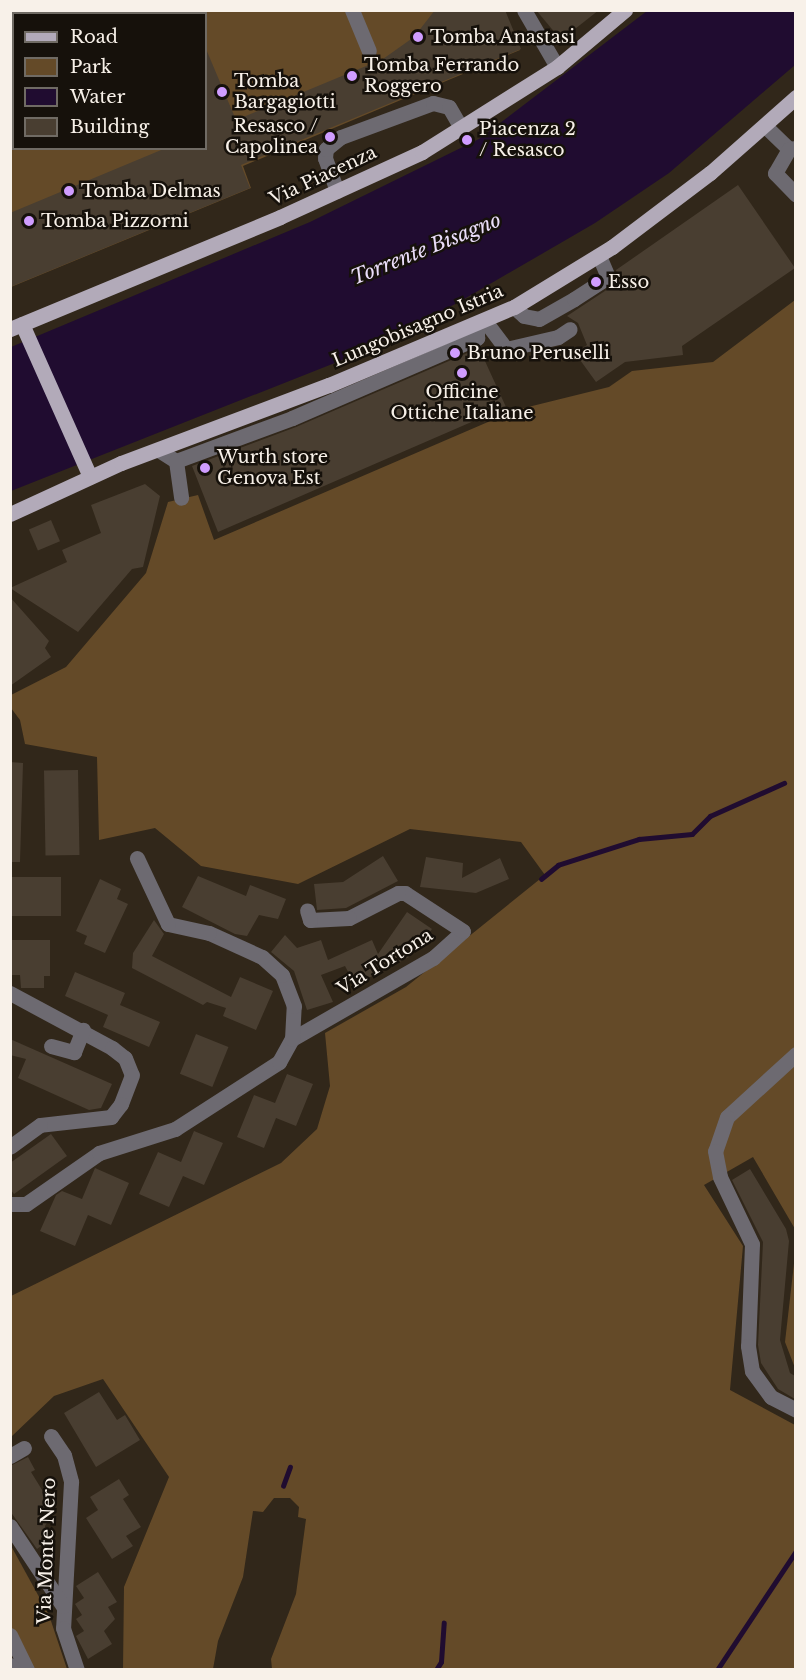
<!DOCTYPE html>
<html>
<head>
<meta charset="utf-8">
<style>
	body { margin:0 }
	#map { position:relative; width:806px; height:1680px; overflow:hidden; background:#31271a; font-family:"Libre Baskerville",serif }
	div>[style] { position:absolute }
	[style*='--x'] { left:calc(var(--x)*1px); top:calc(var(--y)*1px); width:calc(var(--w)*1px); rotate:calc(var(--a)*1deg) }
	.green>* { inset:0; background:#644a28 }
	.water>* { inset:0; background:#200c30 }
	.stream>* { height:4.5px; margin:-2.25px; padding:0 2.25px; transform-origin:2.25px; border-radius:2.25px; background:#200c30 }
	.building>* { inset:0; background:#493e31; transform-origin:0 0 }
	.minor>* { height:15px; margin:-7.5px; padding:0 7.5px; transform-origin:7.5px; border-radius:7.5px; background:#6d6a71 }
	.major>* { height:15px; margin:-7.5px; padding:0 7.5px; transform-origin:7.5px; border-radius:7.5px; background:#b2aab9 }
	.dots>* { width:16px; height:16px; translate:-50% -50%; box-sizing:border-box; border:3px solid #16110b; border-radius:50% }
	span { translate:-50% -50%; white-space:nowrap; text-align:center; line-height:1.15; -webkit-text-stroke:5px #16110b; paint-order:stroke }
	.poi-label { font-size:18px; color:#f8f1e9 }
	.left { translate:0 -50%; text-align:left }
	.right { translate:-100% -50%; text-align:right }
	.street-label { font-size:18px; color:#f8f1e9 }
	.water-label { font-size:20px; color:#eaddf9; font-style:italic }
	.frame { position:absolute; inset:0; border:12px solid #f8f1e9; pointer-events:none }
	.legend { position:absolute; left:12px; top:12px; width:195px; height:138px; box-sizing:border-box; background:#16110b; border:2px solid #706b64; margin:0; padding:8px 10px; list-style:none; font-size:18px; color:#f8f1e9 }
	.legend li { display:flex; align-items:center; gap:12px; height:30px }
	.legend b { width:30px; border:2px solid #706b64 }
</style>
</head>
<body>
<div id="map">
	<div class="green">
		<div style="clip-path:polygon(evenodd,11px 11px,503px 11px,520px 50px,243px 166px,251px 188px,11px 287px,11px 11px,14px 14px,206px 14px,206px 148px,14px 148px,14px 14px)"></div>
		<div style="clip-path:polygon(795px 300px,795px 1229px,753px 1157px,704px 1185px,743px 1246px,730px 1390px,795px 1425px,795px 1669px,272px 1669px,271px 1659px,296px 1594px,306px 1519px,298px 1517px,299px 1507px,290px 1498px,274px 1498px,263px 1512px,253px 1511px,243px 1577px,218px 1641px,213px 1669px,123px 1669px,124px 1587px,169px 1477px,103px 1379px,54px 1396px,11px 1437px,11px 1296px,281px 1163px,317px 1129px,330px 1086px,325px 1033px,406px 987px,545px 875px,521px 842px,410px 829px,298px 884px,201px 866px,155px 828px,99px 840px,97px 757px,25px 744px,20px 720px,11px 708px,11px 695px,66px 667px,146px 573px,168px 502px,198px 495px,214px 540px,516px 410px,609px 387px,632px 371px,713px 362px)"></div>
		<div style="clip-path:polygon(795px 1255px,795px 1368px,785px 1342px)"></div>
		<div style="clip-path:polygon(10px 1544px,49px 1615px,67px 1669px,23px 1669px,11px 1650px)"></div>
	</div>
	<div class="water">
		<div style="clip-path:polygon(647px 11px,795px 11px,795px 65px,669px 173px,595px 223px,459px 302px,360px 353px,11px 491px,11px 347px,310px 222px,479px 139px)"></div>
	</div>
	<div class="stream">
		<div style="--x:541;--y:879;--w:22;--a:-39"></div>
		<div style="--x:558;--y:865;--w:85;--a:-17.8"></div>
		<div style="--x:639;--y:839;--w:53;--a:-5.4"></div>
		<div style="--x:692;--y:834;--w:25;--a:-45"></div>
		<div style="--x:710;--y:816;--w:81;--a:-24"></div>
		<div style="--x:283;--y:1486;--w:20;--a:-70"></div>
		<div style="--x:436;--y:1670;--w:9;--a:-58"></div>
		<div style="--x:441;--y:1662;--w:39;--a:-86"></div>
		<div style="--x:717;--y:1670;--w:143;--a:-56.4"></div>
	</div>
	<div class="building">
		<div style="clip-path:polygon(435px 10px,505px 10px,521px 49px,241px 165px,250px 188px,10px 287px,10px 213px,166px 148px,206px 148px,206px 49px,236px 120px,383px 59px,414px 37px)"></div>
		<div style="clip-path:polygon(536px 10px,599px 10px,561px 40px)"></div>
		<div style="clip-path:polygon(738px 185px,795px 268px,682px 346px,683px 355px,625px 362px,596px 382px,575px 353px,587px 345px,578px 323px,567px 316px,614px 285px,618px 278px,616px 270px)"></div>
		<div style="clip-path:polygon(479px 348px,506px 407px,218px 532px,192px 466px,296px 427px)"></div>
		<div style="clip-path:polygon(145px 484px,160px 496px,143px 567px,132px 569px,78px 632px,10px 588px,67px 562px,62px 550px,101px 533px,91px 505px)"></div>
		<div style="left:51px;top:520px;width:23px;height:24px;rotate:67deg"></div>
		<div style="clip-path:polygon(10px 597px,49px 641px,45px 648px,51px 657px,10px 686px)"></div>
		<div style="clip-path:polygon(10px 762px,23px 763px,20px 862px,10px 862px)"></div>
		<div style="left:78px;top:770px;width:85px;height:34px;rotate:89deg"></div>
		<div style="clip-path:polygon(383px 856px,398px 881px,346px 908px,317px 910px,314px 884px,343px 882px)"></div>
		<div style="clip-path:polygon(426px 857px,463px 863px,462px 878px,500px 858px,509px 879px,476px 893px,420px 887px)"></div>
		<div style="clip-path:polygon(198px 876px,246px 896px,250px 885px,286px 899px,278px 919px,259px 915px,247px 936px,235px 934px,182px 907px)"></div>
		<div style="left:61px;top:877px;width:39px;height:51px;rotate:90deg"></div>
		<div style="clip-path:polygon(100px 879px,121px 889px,117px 899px,128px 904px,105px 953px,84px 944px,87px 936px,76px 931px)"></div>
		<div style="clip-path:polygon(407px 912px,432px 929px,409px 957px,355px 985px,345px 966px,321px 975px,333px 1002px,307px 1010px,294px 971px,271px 952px,285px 935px,297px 948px,321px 940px,328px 960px,372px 940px,378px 954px)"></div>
		<div style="clip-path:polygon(154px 920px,164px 934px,152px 956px,231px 997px,240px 977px,273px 991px,256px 1030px,223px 1016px,226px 1008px,207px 1002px,203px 1005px,132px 968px,133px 953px)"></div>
		<div style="clip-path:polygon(10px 940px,50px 940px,50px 976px,44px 976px,44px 988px,21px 988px,20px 975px,10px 975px)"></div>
		<div style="clip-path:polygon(75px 972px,125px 993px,120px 1005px,160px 1022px,149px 1047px,103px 1027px,108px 1015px,65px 996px)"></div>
		<div style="left:196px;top:1034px;width:35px;height:43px;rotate:22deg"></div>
		<div style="clip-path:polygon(10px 1039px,112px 1084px,101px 1108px,89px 1110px,18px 1078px,26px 1059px,10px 1055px)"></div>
		<div style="clip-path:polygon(287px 1074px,313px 1084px,296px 1126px,276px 1118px,264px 1148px,237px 1137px,254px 1095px,275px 1103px)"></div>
		<div style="clip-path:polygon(194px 1131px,223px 1143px,204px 1185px,183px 1176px,169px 1207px,139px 1194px,158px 1152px,181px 1162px)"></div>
		<div style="clip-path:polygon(51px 1134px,67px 1156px,14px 1194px,10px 1189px,10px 1163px)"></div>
		<div style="clip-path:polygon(95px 1168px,129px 1183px,111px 1225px,88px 1215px,75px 1246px,40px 1231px,56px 1195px,62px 1191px,82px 1199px)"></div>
		<div style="clip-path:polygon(750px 1169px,786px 1229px,789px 1241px,780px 1340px,790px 1373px,795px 1376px,795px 1399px,778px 1389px,761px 1363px,758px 1345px,763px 1242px,732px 1180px)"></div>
		<div style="clip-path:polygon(99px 1392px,117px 1420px,125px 1415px,140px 1440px,96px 1467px,64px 1413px)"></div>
		<div style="clip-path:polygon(28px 1457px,35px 1470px,31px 1472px,52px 1506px,47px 1509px,51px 1516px,45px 1526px,48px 1541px,37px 1549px,10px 1511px,10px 1466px)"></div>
		<div style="clip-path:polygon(119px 1479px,129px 1495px,123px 1499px,141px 1527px,126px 1536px,133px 1546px,112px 1559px,86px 1518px,98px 1510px,90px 1497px)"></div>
		<div style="clip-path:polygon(98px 1572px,117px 1602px,108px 1607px,115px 1619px,104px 1631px,112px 1644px,88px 1659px,76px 1636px,84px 1631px,76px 1619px,82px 1615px,75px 1604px,84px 1598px,76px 1586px)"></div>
	</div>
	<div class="minor">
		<div style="--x:352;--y:10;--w:44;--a:67.5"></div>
		<div style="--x:524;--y:10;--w:66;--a:59.9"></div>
		<div style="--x:122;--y:14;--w:9;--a:-27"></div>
		<div style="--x:10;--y:60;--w:4;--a:-27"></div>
		<div style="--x:765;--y:126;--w:33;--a:44"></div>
		<div style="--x:789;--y:149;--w:7;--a:-8"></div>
		<div style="--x:789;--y:149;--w:28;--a:120"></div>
		<div style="--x:775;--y:173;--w:30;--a:46"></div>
		<div style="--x:337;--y:191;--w:35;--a:-110"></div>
		<div style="--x:325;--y:158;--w:9;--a:-84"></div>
		<div style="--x:326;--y:149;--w:19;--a:-39"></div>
		<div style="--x:341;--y:137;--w:98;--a:-20.3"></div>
		<div style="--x:433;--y:103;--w:16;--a:14"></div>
		<div style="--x:449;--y:107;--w:24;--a:60"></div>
		<div style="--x:514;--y:307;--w:13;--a:42"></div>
		<div style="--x:524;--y:316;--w:15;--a:11"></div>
		<div style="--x:539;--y:319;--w:40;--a:-29.7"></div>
		<div style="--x:574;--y:299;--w:40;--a:-32.9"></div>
		<div style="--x:608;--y:277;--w:23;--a:-113"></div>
		<div style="--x:485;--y:321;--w:35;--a:53"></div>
		<div style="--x:506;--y:349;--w:53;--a:-13"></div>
		<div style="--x:558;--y:337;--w:14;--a:-34"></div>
		<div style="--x:160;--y:451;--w:19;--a:32"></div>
		<div style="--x:176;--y:461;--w:124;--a:-20.3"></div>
		<div style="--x:292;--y:418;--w:202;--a:-23.4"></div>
		<div style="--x:477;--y:338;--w:14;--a:-90"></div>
		<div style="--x:176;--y:461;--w:37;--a:82"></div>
		<div style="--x:10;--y:993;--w:116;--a:28.3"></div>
		<div style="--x:112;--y:1048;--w:16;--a:38"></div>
		<div style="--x:125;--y:1058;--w:18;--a:68"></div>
		<div style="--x:132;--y:1075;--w:31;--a:111"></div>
		<div style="--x:121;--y:1104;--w:16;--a:128"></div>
		<div style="--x:111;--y:1117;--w:71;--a:173.6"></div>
		<div style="--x:40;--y:1125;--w:37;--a:144"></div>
		<div style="--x:292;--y:1039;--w:163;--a:-29.9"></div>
		<div style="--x:433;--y:958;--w:40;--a:-42"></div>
		<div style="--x:463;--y:931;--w:69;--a:-146.8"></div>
		<div style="--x:405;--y:893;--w:7;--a:180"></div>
		<div style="--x:398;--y:893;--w:55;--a:153"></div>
		<div style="--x:349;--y:918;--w:39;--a:177"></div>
		<div style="--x:310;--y:920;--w:10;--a:-107"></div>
		<div style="--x:51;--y:1046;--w:24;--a:15"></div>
		<div style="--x:74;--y:1052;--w:24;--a:-68"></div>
		<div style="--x:796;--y:1054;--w:93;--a:137.6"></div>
		<div style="--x:727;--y:1117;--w:36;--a:109"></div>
		<div style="--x:715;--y:1151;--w:26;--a:79"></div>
		<div style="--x:720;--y:1177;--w:74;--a:64.5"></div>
		<div style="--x:752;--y:1244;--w:102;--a:92.2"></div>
		<div style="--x:748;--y:1346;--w:25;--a:81"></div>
		<div style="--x:752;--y:1371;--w:32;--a:54"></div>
		<div style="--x:771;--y:1397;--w:28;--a:27"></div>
		<div style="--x:10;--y:1204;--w:16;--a:0"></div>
		<div style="--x:26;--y:1204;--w:89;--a:-34.9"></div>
		<div style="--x:99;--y:1153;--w:80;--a:-17.5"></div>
		<div style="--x:175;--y:1129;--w:124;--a:-32.8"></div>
		<div style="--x:279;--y:1062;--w:26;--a:-61"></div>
		<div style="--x:292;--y:1039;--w:33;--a:-87"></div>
		<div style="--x:294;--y:1006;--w:33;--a:-111"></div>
		<div style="--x:282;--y:975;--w:27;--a:-138"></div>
		<div style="--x:262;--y:957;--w:58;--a:-155.6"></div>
		<div style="--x:209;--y:933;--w:42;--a:-167.6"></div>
		<div style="--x:168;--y:924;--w:73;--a:-115.2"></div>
		<div style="--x:51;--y:1436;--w:23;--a:56"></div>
		<div style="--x:64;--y:1455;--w:28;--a:75"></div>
		<div style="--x:71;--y:1482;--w:146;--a:93.1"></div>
		<div style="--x:63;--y:1628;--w:44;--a:71.6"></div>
		<div style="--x:10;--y:1456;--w:16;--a:-30"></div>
		<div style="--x:10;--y:1526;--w:96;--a:56.5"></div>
		<div style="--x:10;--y:1635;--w:39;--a:64"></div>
		<div style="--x:10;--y:1665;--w:6;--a:51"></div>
	</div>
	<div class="major">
		<div style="--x:22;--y:324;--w:167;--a:66"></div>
		<div style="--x:10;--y:329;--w:292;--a:-22.5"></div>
		<div style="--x:280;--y:217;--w:156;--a:-24.6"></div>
		<div style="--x:422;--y:152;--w:160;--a:-32.2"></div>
		<div style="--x:557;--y:67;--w:89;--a:-40"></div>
		<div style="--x:10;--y:514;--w:122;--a:-24.7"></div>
		<div style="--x:121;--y:463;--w:222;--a:-20.6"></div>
		<div style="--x:329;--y:385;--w:201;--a:-22.9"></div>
		<div style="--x:514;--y:307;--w:115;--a:-31.5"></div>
		<div style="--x:612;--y:247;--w:123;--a:-37.1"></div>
		<div style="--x:710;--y:173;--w:115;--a:-41.5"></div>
	</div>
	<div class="dots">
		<div style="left:418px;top:37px;background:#d09dff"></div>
		<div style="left:352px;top:76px;background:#d09dff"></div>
		<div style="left:222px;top:92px;background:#d09dff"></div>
		<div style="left:330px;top:137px;background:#d09dff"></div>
		<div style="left:467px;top:140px;background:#d09dff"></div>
		<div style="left:69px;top:191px;background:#d09dff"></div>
		<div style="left:29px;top:221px;background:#d09dff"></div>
		<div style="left:596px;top:282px;background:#d09dff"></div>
		<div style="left:455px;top:353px;background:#d09dff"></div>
		<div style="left:462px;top:373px;background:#d09dff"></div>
		<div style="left:205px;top:468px;background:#d09dff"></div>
	</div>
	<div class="poi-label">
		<span class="left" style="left:430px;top:37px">Tomba Anastasi</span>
		<span class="left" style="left:364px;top:76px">Tomba Ferrando<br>Roggero</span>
		<span class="left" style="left:234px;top:92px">Tomba<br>Bargagiotti</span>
		<span class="right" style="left:318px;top:137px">Resasco /<br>Capolinea</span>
		<span class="left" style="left:479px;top:140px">Piacenza 2<br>/ Resasco</span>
		<span class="left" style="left:81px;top:191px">Tomba Delmas</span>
		<span class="left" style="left:41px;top:221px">Tomba Pizzorni</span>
		<span class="left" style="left:608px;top:282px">Esso</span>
		<span class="left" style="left:467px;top:353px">Bruno Peruselli</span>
		<span style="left:462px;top:403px">Officine<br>Ottiche Italiane</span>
		<span class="left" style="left:217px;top:468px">Wurth store<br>Genova Est</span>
	</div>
	<div class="street-label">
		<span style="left:323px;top:176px;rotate:-25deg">Via Piacenza</span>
		<span style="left:418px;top:326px;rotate:-23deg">Lungobisagno Istria</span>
		<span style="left:385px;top:962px;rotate:-32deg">Via Tortona</span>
		<span style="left:47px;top:1551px;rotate:-88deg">Via Monte Nero</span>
	</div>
	<div class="water-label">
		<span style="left:426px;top:249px;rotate:-22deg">Torrente Bisagno</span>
	</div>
	<div class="frame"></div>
	<ul class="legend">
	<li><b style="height:8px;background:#b2aab9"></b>Road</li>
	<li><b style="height:16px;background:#644a28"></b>Park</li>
	<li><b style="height:16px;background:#200c30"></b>Water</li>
	<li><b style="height:16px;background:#493e31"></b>Building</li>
	</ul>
</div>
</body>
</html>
